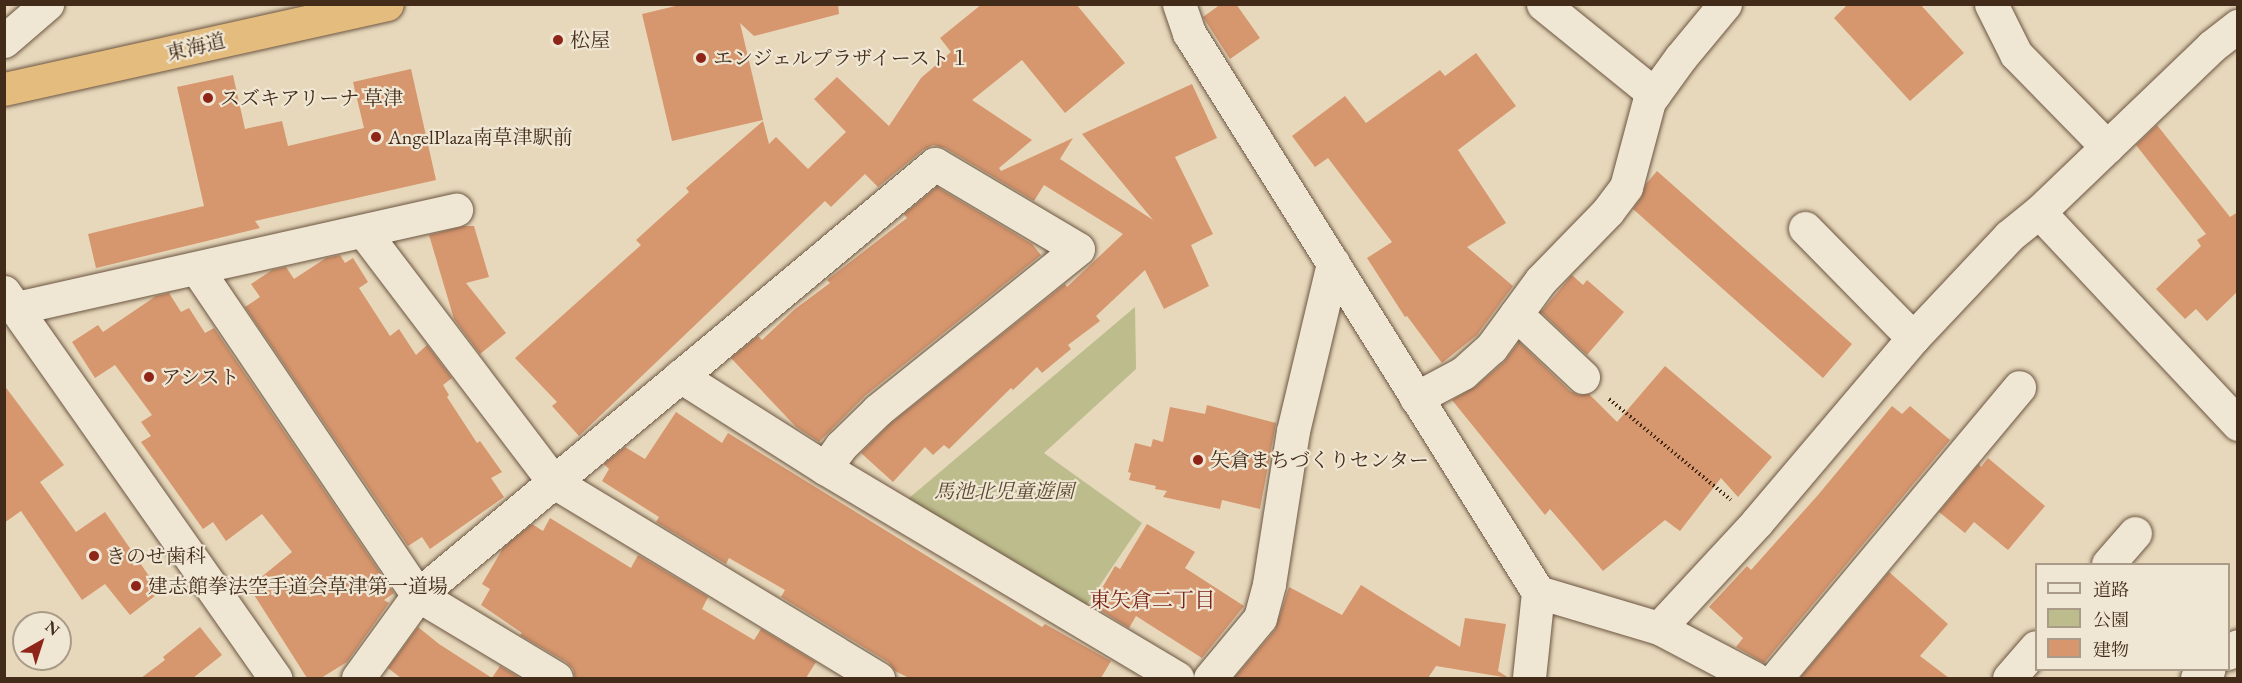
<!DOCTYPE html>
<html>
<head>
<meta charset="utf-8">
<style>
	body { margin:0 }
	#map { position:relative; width:2242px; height:683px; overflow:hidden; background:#e7d8bb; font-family:"EB Garamond","Noto Serif JP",serif }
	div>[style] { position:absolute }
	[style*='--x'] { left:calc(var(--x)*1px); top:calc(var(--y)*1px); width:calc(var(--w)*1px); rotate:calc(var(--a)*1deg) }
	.green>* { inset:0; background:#bcbc8c }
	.building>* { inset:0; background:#d6966e }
	.path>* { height:4px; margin-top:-2px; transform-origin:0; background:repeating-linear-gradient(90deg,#432b19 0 1.5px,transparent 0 4.5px) }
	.roads { filter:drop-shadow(0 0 2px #6c5642) drop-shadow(0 0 2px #6c5642) }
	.minor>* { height:33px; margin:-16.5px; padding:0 16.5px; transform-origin:16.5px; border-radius:16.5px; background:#efe6d3 }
	.highway>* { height:33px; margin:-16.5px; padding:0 16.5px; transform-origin:16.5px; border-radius:16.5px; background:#e4bc7e }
	.dots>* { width:16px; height:16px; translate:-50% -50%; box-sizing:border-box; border:3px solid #efe6d3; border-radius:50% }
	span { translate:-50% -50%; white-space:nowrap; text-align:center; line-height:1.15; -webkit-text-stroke:4.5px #efe6d3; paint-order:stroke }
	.poi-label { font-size:20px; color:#432b19 }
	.left { translate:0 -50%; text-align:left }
	.street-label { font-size:20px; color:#432b19 }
	.park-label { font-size:20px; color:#5b4830; font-style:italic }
	.neighbourhood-label { font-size:21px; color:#7a1f14 }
	.frame { position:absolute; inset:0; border:6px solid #432b19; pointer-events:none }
	.legend { position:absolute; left:2035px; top:563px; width:195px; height:108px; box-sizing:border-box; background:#efe6d3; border:2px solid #aa9b89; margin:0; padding:8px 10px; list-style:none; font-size:18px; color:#432b19 }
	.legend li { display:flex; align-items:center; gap:12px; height:30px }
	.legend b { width:30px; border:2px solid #aa9b89 }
	.north { position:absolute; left:12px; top:611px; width:60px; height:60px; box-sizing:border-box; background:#efe6d3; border:2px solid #aa9b89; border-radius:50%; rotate:39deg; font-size:16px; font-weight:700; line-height:24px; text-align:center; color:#432b19 }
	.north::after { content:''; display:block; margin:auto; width:21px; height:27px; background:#8f2418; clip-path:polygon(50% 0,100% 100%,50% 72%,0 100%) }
</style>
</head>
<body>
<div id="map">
	<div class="green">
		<div style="clip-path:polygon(1135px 307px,1136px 369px,1044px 453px,1142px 523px,1086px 606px,908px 499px)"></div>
	</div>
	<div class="building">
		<div style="clip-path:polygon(684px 4px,838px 4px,839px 14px,754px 36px,740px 23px,763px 120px,672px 141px,642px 14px)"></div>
		<div style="clip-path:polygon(982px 4px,1076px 4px,1125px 63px,1065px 113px,1022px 60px,972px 100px,1032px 140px,999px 168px,1001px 171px,1073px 138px,1060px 159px,1153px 220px,1082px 134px,1192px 84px,1217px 138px,1175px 157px,1213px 234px,1191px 245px,1209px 286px,1164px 309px,1145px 270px,1096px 316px,1100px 321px,1068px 345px,1071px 349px,1042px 373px,1037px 367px,1013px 390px,1011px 388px,949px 449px,944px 445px,933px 455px,925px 447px,893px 482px,861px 453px,890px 424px,1065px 284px,1067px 287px,1123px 234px,1044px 185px,1034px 201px,945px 148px,933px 145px,923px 150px,878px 187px,865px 174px,831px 207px,825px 201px,579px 436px,552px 406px,557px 402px,515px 358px,641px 245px,636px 240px,689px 192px,686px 188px,763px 121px,769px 144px,776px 137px,808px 169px,846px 132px,814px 99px,837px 77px,889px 126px,921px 78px,951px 52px,940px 38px)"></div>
		<div style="clip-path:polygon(1221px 4px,1236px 4px,1260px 38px,1230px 59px,1203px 17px)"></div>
		<div style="clip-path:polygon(1848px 4px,1920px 4px,1964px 53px,1910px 101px,1834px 18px)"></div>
		<div style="clip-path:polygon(1476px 53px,1516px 106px,1458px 150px,1506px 223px,1467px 247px,1513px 286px,1477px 335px,1442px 363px,1407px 316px,1405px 317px,1367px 258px,1392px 242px,1328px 158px,1315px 167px,1292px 136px,1345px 96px,1366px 123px,1440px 70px,1445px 76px)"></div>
		<div style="clip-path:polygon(411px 69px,436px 180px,255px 221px,260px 228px,96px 268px,88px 234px,204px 206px,177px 87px,233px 75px,245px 129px,282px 121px,288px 146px,364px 128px,353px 82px)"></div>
		<div style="clip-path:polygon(2157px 125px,2230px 217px,2238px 212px,2238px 291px,2207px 321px,2196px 309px,2185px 319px,2156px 289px,2201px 246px,2197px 240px,2206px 234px,2136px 145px)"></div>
		<div style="clip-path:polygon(1657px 171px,1852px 344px,1823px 378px,1633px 209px,1641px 198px,1646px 184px)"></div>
		<div style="clip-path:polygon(937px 187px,1032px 244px,1041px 255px,866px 395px,819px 442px,796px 427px,731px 358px,758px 336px,762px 340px,795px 309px,830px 283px,827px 280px,907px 218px,904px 214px)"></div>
		<div style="clip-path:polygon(464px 226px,474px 226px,489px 277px,466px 283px,506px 333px,480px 354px,454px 319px,429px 235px)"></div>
		<div style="clip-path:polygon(340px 255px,345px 263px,353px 258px,368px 282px,359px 288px,390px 336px,399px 329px,416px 355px,427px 345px,452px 378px,443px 385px,449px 395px,447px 397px,477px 443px,480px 441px,502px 472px,491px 478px,504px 497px,430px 549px,422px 537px,408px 546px,245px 307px,260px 297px,251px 284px,272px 270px,286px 267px,294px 279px,326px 258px)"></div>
		<div style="clip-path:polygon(1572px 275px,1583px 285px,1587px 280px,1624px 312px,1587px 355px,1541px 312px)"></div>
		<div style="clip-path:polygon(169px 293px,181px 312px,189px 308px,205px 333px,214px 328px,394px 593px,384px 600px,389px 603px,347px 662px,321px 678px,307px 678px,249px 587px,292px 552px,262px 514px,226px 541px,213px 522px,203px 529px,141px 442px,151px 436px,141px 422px,152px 415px,115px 365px,95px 378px,72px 342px,98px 325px,103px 332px,156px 296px)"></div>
		<div style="clip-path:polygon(1519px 342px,1570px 391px,1579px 395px,1589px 394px,1617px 422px,1665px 366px,1772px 457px,1738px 497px,1721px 478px,1680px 531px,1665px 520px,1603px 571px,1550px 509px,1545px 515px,1452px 400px,1475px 387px,1504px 362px)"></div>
		<div style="clip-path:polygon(4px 385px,64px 465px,40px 482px,76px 532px,105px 512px,160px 592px,130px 615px,105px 584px,82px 600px,21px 511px,4px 523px)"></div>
		<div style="clip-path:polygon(1207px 405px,1276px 423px,1260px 509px,1222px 500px,1220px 509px,1163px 497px,1167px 491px,1155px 489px,1156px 486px,1129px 480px,1131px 473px,1128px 472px,1135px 443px,1151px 447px,1153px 439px,1163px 442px,1170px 407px,1205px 414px)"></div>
		<div style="clip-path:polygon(1892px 406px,1902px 414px,1910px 406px,1950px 440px,1764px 663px,1736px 647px,1743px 638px,1709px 607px,1747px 566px,1751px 570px,1818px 495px)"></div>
		<div style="clip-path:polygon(676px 412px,722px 443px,728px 433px,1042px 627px,1045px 624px,1111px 661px,1101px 678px,909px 678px,895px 671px,888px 662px,781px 597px,785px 590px,729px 558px,726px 564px,656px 522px,659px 517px,602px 481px,609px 469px,604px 464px,625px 447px,645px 459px)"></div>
		<div style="clip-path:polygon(1988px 458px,2045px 506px,2008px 550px,1974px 522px,1965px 533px,1939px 512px,1979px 464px,1981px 467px)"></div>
		<div style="clip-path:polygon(550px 518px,631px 568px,638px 555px,708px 597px,702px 609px,754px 640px,761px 629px,816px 662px,806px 678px,575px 678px,573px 669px,566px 662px,520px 635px,522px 633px,481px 605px,490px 589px,482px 584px,503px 548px,532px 524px,543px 531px)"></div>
		<div style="clip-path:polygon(1147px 524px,1195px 552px,1185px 568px,1244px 606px,1202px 658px,1136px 616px,1129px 628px,1092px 605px,1115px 566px,1120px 569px)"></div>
		<div style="clip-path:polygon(1889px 572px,1948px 624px,1920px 656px,1949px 678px,1800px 678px)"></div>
		<div style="clip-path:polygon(1361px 585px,1460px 647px,1465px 618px,1506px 624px,1498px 671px,1509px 678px,1436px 666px,1428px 678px,1234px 678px,1275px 630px,1289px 587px,1342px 615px)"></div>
		<div style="clip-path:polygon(200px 627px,222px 655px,193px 678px,141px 678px,165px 660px,163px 657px)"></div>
		<div style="clip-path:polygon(418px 627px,439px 644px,492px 678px,500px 666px,520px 678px,401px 678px,388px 668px)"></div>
	</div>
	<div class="path">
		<div style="--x:1609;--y:399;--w:158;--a:39.6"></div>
	</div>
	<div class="roads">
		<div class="minor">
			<div style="--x:1179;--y:4;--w:31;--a:71"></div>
			<div style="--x:1189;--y:33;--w:659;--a:58.02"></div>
			<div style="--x:1538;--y:592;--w:86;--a:96"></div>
			<div style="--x:1543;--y:4;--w:143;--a:39"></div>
			<div style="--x:1991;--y:4;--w:56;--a:63.4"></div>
			<div style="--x:2016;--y:54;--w:130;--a:45.6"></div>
			<div style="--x:4;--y:41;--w:57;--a:-40.7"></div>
			<div style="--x:2039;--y:212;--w:291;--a:46.8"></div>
			<div style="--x:1805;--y:228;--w:154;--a:45.5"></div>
			<div style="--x:364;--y:232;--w:314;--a:52.8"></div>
			<div style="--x:554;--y:482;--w:379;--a:31.2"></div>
			<div style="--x:197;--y:269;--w:394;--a:55.9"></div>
			<div style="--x:418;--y:595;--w:161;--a:31"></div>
			<div style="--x:4;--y:292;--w:472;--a:54.9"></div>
			<div style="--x:16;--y:308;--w:451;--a:-12.6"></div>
			<div style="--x:1516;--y:314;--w:92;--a:43.2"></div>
			<div style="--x:680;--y:376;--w:172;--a:32.4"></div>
			<div style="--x:825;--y:468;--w:410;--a:30.8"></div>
			<div style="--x:1416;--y:398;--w:53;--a:-28"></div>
			<div style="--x:1463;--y:373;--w:38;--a:-42"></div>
			<div style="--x:1491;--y:348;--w:84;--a:-53.7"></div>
			<div style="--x:1541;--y:280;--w:96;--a:-45.8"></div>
			<div style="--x:1608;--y:211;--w:30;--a:-53"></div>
			<div style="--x:1626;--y:187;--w:89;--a:-75"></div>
			<div style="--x:1649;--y:101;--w:54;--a:-54"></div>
			<div style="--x:1681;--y:57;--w:69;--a:-50.3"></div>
			<div style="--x:2108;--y:564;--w:41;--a:-48.9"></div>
			<div style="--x:1538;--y:592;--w:126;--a:16.6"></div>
			<div style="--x:1659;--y:628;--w:144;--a:-47.2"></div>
			<div style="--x:1757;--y:522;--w:241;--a:-49.7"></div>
			<div style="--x:1913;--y:338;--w:140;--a:-46.7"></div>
			<div style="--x:2009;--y:236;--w:38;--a:-39"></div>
			<div style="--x:2039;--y:212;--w:240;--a:-43.8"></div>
			<div style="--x:2212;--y:46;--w:33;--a:-38"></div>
			<div style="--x:1659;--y:628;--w:107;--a:27.8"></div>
			<div style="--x:2228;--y:653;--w:12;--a:-35"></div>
			<div style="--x:358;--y:678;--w:102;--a:-54.1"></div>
			<div style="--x:418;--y:595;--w:673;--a:-39.82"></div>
			<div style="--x:935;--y:164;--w:166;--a:30.7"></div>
			<div style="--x:1078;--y:249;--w:257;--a:141.2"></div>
			<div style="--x:878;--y:410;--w:52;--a:135.8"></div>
			<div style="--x:841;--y:446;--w:27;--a:126"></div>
			<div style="--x:1210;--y:678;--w:78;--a:-50.2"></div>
			<div style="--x:1260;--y:618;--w:35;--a:-75"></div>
			<div style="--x:1269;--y:584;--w:155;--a:-81.1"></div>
			<div style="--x:1293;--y:431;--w:173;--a:-76.6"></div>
			<div style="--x:1776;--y:678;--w:379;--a:-50.1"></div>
			<div style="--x:2009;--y:678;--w:41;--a:-48.9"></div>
			<div style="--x:2197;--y:678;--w:14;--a:-36"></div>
		</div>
		<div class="highway">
			<div style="--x:4;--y:89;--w:392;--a:-12.5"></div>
		</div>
	</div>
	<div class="dots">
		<div style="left:558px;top:40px;background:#8f2418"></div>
		<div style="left:701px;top:58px;background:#8f2418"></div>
		<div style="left:208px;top:98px;background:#8f2418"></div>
		<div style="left:376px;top:137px;background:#8f2418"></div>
		<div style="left:149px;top:377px;background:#8f2418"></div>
		<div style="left:1198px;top:460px;background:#8f2418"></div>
		<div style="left:94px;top:556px;background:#8f2418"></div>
		<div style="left:136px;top:586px;background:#8f2418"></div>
	</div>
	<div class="poi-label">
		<span class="left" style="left:570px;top:40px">松屋</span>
		<span class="left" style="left:713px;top:58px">エンジェルプラザイースト１</span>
		<span class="left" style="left:220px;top:98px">スズキアリーナ 草津</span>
		<span class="left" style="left:388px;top:137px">AngelPlaza南草津駅前</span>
		<span class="left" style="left:161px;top:377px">アシスト</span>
		<span class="left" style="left:1210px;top:460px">矢倉まちづくりセンター</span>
		<span class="left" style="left:106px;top:556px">きのせ歯科</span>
		<span class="left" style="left:148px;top:586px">建志館拳法空手道会草津第一道場</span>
	</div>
	<div class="street-label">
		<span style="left:196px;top:47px;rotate:-13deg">東海道</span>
	</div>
	<div class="park-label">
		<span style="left:1004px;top:491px">馬池北児童遊園</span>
	</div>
	<div class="neighbourhood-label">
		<span style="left:1152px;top:600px">東矢倉二丁目</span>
	</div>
	<div class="frame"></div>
	<ul class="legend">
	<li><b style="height:8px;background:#efe6d3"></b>道路</li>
	<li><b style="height:16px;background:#bcbc8c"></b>公園</li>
	<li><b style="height:16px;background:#d6966e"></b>建物</li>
	</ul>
	<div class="north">N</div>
</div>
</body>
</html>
